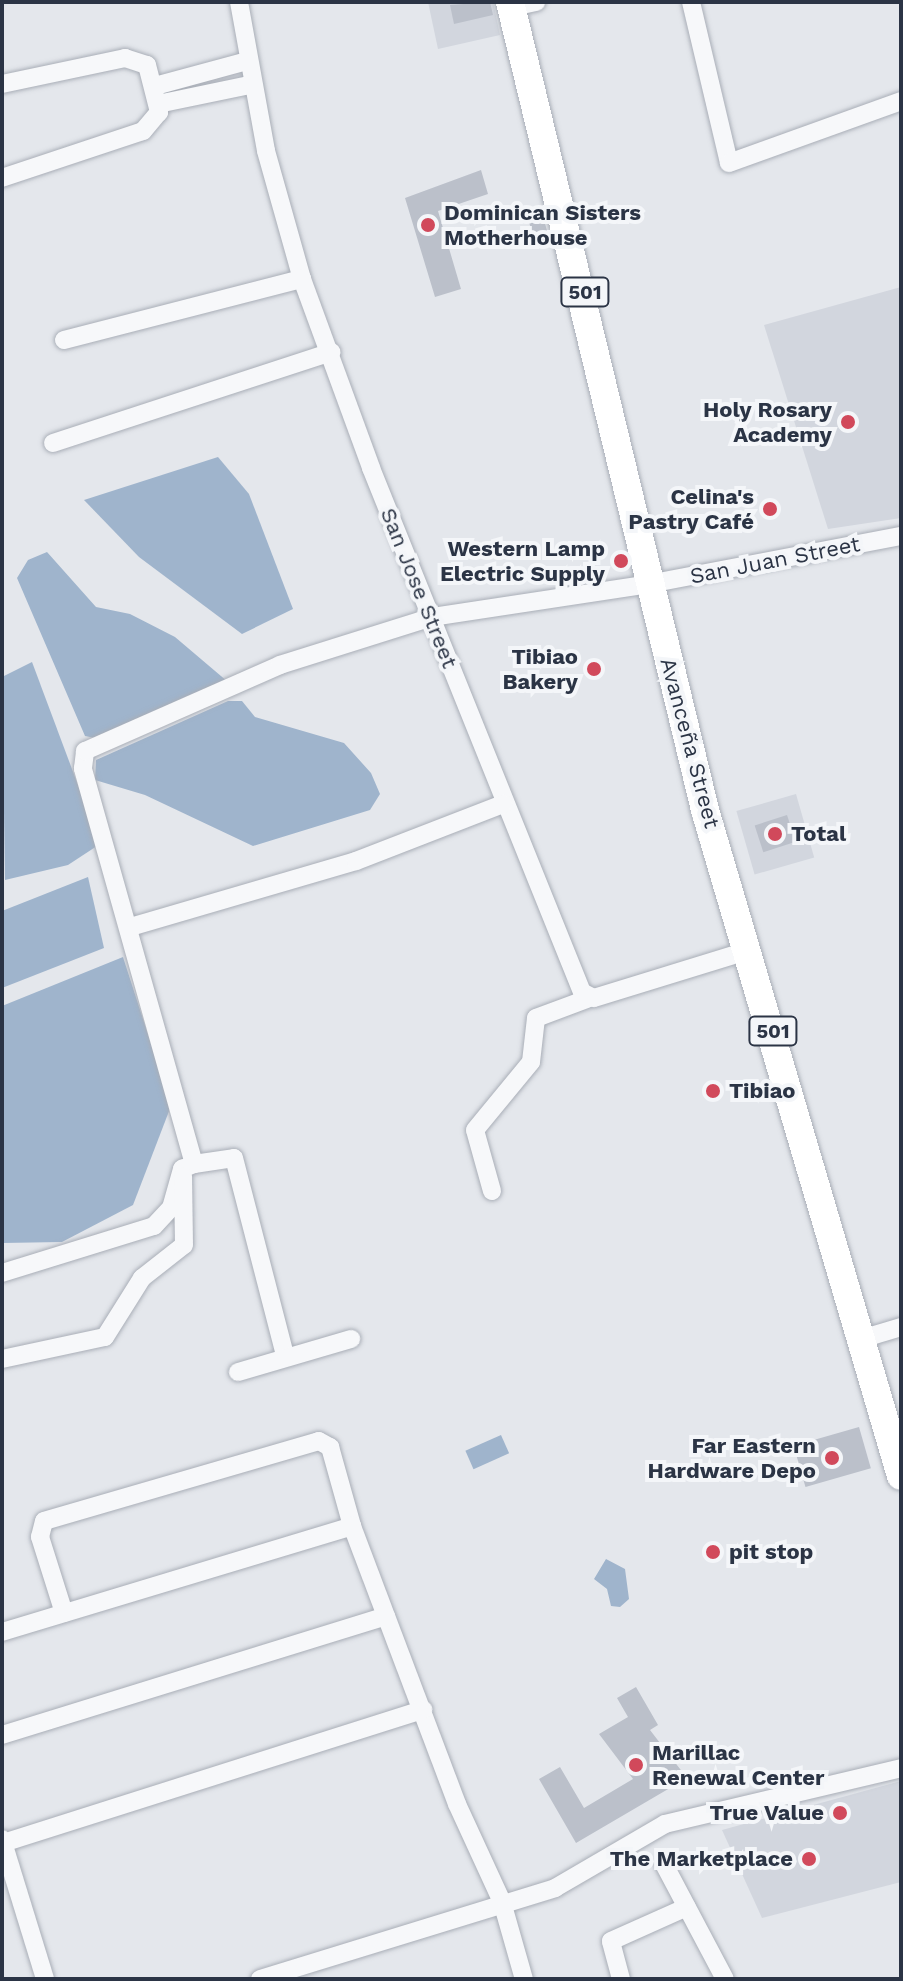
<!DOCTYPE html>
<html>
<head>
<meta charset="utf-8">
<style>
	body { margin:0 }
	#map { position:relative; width:903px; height:1981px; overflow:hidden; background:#e4e7ec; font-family:"Work Sans",sans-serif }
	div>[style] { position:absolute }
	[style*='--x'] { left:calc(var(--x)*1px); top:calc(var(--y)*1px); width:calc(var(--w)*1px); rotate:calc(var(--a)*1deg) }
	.built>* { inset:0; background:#d2d6de; transform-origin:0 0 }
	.water>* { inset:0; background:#9fb4cc; transform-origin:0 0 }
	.building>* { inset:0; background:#bbc0ca; transform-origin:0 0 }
	.roads { filter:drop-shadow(0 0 2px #a9aeb7) drop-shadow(0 0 2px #a9aeb7) }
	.minor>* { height:18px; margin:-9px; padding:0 9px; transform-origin:9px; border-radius:9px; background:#f7f8fa }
	.primary>* { height:28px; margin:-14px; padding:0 14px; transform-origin:14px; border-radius:14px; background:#fff }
	.dots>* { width:22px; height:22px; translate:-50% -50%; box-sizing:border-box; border:4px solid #f4f6f9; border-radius:50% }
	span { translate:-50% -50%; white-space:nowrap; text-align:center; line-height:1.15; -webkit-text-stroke:8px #f4f6f9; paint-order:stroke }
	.shield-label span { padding:2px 6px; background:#f4f6f9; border:2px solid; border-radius:6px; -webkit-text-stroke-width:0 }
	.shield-label { font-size:20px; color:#2b3445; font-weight:700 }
	.poi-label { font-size:22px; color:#2b3445; font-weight:700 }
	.left { translate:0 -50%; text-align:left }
	.right { translate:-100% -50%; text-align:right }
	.street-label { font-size:22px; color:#2b3445 }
	.frame { position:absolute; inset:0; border:4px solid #2b3445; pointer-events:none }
</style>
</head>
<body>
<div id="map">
	<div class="built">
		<div style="clip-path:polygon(428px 2px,493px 2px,500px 35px,438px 49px)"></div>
		<div style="clip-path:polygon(901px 287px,901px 518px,828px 529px,764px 325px)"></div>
		<div style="left:796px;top:794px;width:66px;height:62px;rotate:74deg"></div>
		<div style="clip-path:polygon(901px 1781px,901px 1882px,762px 1918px,722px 1830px)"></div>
	</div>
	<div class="water">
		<div style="clip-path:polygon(218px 457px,249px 494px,293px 609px,242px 634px,139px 557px,84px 500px)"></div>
		<div style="clip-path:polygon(47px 552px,96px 607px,130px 614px,175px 637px,228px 682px,100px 739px,85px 736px,17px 578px,28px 560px)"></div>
		<div style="clip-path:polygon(32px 662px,100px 844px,68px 865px,5px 880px,2px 677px)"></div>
		<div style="clip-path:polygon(228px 701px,242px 701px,255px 717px,344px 743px,371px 773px,380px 794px,370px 810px,253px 846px,145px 795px,95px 780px,96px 760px)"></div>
		<div style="clip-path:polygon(88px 877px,104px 948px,2px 988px,2px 911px)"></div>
		<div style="clip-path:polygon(123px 957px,171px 1106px,133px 1205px,62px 1242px,2px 1243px,2px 1006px)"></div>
		<div style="left:501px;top:1435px;width:20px;height:39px;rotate:66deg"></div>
		<div style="clip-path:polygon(606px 1559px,625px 1569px,629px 1599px,620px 1607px,611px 1606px,607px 1589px,594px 1579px)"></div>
	</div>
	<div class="building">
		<div style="clip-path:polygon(490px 2px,493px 15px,454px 24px,450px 5px)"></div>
		<div style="clip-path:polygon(481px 170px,488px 194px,438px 211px,461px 289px,435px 297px,405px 198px)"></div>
		<div style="left:540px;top:206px;width:29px;height:15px;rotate:74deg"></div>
		<div style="left:787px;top:815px;width:28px;height:34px;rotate:72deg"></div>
		<div style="left:859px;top:1427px;width:43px;height:68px;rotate:74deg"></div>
		<div style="clip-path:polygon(636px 1687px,658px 1725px,650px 1730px,687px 1778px,576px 1843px,539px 1779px,560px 1767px,584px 1808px,633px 1779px,599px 1734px,628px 1717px,617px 1698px)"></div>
	</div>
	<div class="roads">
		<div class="minor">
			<div style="--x:239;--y:2;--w:151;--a:79.7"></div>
			<div style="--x:266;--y:151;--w:133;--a:74.3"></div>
			<div style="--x:302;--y:279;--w:201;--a:69.9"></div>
			<div style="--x:371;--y:468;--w:565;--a:68.07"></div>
			<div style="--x:582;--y:992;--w:13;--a:27"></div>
			<div style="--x:594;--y:998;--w:163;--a:-17.1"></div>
			<div style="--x:691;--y:2;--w:165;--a:76.7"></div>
			<div style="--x:729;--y:163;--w:183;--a:-19.8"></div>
			<div style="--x:512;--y:7;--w:25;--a:-12"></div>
			<div style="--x:2;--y:84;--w:126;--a:-11.9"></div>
			<div style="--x:125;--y:58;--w:23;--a:18"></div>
			<div style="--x:147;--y:65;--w:49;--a:75.7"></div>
			<div style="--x:159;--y:112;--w:25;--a:130"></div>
			<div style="--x:143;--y:131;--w:149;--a:161.6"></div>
			<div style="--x:155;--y:86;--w:95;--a:-15.2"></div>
			<div style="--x:158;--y:104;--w:94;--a:-11.7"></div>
			<div style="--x:64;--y:340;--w:246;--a:-14.4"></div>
			<div style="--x:53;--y:443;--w:293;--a:-18.1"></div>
			<div style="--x:130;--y:927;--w:235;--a:-16.3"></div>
			<div style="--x:356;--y:861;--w:158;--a:-21.2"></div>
			<div style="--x:194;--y:1164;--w:40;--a:-8.5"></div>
			<div style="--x:234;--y:1158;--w:203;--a:75.5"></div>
			<div style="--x:492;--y:1191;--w:63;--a:-105.6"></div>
			<div style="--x:475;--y:1130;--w:88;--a:-50.5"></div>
			<div style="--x:531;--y:1062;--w:44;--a:-83.5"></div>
			<div style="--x:536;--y:1018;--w:54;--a:-20.4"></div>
			<div style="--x:2;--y:1273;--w:159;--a:-17.2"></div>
			<div style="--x:154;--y:1226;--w:25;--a:-47"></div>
			<div style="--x:171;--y:1208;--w:41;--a:-74.2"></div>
			<div style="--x:182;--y:1169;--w:13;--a:-23"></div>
			<div style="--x:194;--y:1164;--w:411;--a:-105.7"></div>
			<div style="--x:83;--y:768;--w:17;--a:-83"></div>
			<div style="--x:85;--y:751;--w:213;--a:-23.8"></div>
			<div style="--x:280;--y:665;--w:159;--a:-17.5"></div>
			<div style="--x:432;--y:617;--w:219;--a:-8.6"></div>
			<div style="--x:649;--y:584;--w:257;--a:-10.8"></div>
			<div style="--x:861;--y:1339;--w:42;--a:-16.7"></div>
			<div style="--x:2;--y:1359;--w:105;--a:-12.1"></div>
			<div style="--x:105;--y:1337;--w:70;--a:-57.9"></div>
			<div style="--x:142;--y:1278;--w:53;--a:-38.2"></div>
			<div style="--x:184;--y:1245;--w:69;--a:-90.8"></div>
			<div style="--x:238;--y:1372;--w:118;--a:-16.3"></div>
			<div style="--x:64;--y:1613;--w:80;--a:-107.5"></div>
			<div style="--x:40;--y:1537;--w:16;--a:-76"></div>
			<div style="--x:44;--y:1521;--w:286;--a:-16.2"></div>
			<div style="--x:319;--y:1441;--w:13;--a:29"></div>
			<div style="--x:330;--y:1447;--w:82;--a:74.4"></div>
			<div style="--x:352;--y:1526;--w:297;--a:69.3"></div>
			<div style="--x:457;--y:1804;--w:108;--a:65.3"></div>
			<div style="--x:502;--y:1902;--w:80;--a:74.1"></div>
			<div style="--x:2;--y:1632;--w:366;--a:-16.8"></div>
			<div style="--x:2;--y:1735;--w:402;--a:-17.2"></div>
			<div style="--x:2;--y:1839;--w:146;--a:72.9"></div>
			<div style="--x:3;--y:1843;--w:441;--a:-17.6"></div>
			<div style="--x:664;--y:1864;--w:130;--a:62.1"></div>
			<div style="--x:260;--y:1979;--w:309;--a:-17.1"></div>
			<div style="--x:555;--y:1888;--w:127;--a:-30.2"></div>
			<div style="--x:665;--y:1824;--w:243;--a:-13.3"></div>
			<div style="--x:621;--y:1979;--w:39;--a:-105"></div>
			<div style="--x:611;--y:1941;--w:83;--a:-24.1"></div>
		</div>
		<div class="primary">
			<div style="--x:510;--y:2;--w:831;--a:76.43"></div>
			<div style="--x:705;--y:810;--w:694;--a:73.6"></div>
		</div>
	</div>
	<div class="dots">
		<div style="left:428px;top:225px;background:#d1495b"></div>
		<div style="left:848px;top:422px;background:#d1495b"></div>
		<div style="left:770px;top:509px;background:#d1495b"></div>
		<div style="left:621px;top:561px;background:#d1495b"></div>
		<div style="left:594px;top:669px;background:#d1495b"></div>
		<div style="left:775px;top:834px;background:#d1495b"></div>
		<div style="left:713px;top:1091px;background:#d1495b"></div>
		<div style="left:832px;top:1458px;background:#d1495b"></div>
		<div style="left:713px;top:1552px;background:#d1495b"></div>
		<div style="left:636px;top:1765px;background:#d1495b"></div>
		<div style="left:840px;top:1813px;background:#d1495b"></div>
		<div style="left:809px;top:1859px;background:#d1495b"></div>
	</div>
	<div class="shield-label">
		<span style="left:585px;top:292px">501</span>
		<span style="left:773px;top:1031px">501</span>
	</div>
	<div class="poi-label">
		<span class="left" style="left:444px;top:225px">Dominican Sisters<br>Motherhouse</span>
		<span class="right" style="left:832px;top:422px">Holy Rosary<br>Academy</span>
		<span class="right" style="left:754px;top:509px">Celina's<br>Pastry Café</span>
		<span class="right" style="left:605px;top:561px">Western Lamp<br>Electric Supply</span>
		<span class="right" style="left:578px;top:669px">Tibiao<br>Bakery</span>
		<span class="left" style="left:791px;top:834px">Total</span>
		<span class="left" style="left:729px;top:1091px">Tibiao</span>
		<span class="right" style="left:816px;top:1458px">Far Eastern<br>Hardware Depo</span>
		<span class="left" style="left:729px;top:1552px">pit stop</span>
		<span class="left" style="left:652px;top:1765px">Marillac<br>Renewal Center</span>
		<span class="right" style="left:824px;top:1813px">True Value</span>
		<span class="right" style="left:793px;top:1859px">The Marketplace</span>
	</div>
	<div class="street-label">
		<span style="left:775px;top:560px;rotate:-11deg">San Juan Street</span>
		<span style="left:419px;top:588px;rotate:68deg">San Jose Street</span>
		<span style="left:690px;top:743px;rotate:75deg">Avanceña Street</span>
	</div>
	<div class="frame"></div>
</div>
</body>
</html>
